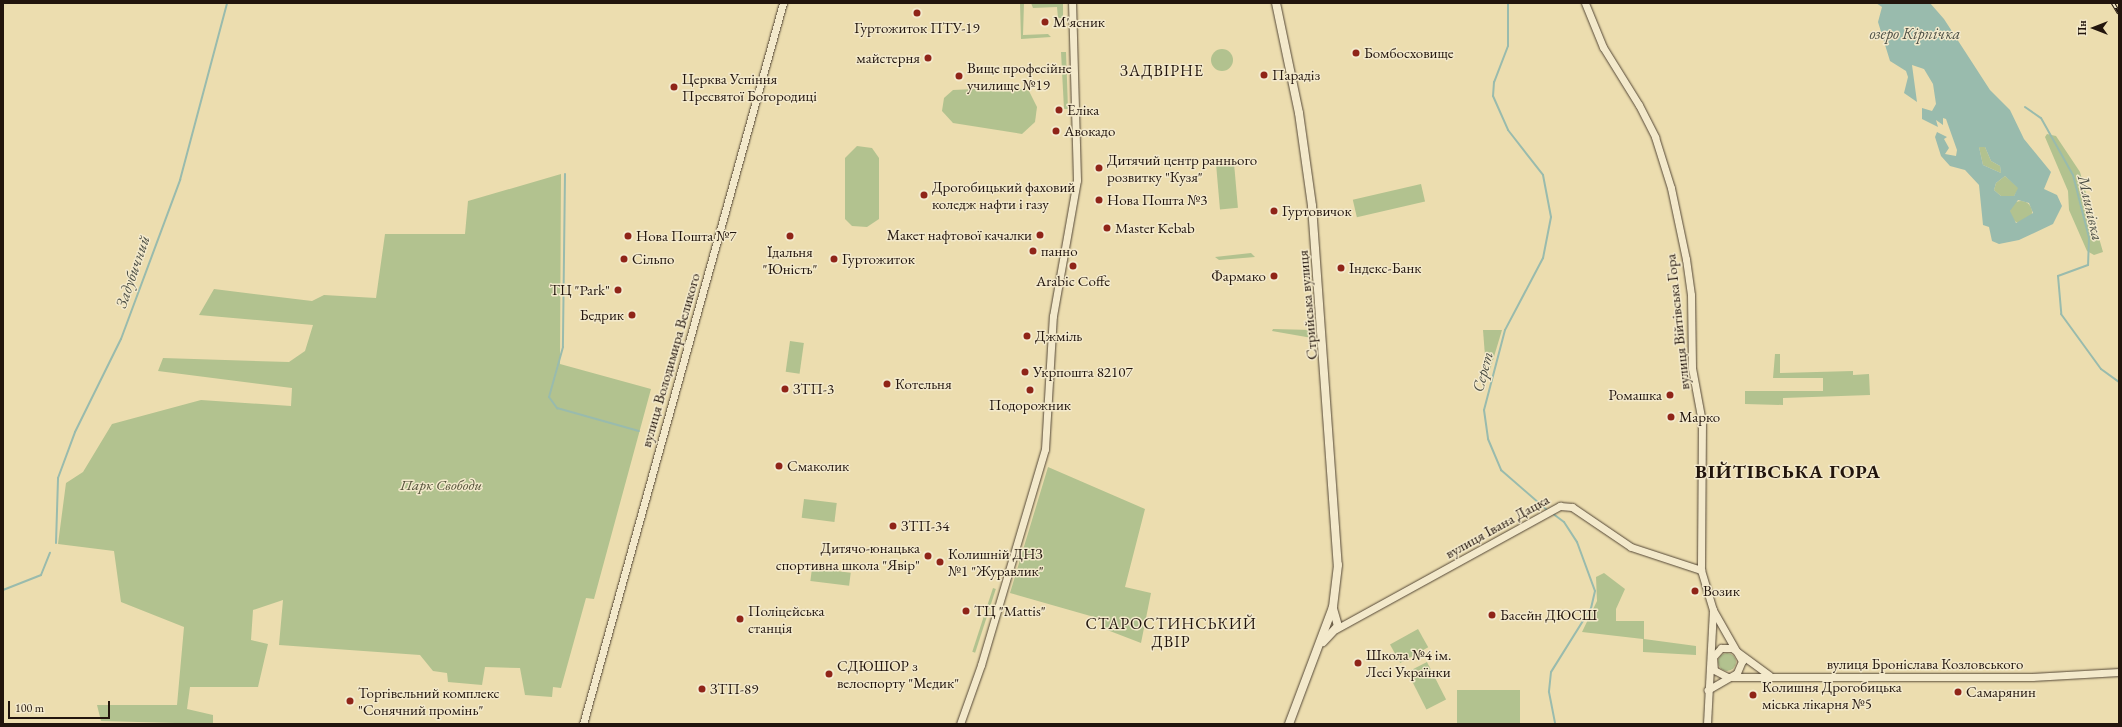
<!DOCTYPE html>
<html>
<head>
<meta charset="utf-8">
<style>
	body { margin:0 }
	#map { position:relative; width:2122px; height:727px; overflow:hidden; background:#ecddaf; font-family:"EB Garamond",serif }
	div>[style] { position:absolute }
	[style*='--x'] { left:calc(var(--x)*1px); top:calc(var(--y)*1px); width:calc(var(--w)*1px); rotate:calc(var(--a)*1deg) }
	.green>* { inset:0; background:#b2c28f; transform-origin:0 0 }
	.round { border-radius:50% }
	.water>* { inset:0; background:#99bbad }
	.stream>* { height:2px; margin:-1px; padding:0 1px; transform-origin:1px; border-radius:1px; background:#99bbad }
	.roads { filter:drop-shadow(0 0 1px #544736) drop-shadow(0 0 1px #544736) }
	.tertiary>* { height:7px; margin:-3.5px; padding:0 3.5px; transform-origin:3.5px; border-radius:3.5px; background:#f3e9cb }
	.secondary>* { height:8px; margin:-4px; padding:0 4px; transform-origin:4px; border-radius:4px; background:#f3e9cb }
	.rail>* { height:3.5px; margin-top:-1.75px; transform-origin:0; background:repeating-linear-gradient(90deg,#f3e9cb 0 6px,#22150d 0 12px); box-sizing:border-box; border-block:1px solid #22150d }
	.dots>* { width:11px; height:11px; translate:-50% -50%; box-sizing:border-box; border:2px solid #f3e9cb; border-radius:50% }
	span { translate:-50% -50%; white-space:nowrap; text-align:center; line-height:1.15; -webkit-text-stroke:3px #f3e9cb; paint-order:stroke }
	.poi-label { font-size:15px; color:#22150d }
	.left { translate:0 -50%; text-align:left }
	.right { translate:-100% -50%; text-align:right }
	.street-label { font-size:15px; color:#22150d }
	.park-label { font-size:15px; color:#54523a; font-style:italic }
	.water-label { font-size:16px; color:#4c4f45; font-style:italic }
	.neighbourhood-label { font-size:16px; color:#22150d; letter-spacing:1px }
	.district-label { font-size:19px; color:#22150d; font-weight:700; letter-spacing:1px }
	.frame { position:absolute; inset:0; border:4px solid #22150d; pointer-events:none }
	.north { position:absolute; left:2074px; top:8px; width:40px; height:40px; -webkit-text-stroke:3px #f3e9cb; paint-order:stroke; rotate:270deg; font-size:11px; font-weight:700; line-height:16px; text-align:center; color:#22150d }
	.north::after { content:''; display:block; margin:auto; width:14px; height:18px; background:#22150d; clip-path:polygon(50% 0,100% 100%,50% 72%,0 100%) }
	.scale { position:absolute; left:8px; top:701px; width:102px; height:18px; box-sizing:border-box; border:2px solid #22150d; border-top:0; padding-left:5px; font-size:12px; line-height:14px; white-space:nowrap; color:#22150d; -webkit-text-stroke:3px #f3e9cb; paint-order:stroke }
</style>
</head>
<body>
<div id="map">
	<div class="green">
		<div style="clip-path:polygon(1020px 3px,1024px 3px,1023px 35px,1048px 34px,1051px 37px,1021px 39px)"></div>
		<div style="clip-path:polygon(1031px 3px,1063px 3px,1063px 18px,1058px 18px,1057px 7px,1033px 8px)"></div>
		<div class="round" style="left:1211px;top:49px;width:22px;height:22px"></div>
		<div style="clip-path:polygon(1061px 52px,1066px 52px,1068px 109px,1064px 109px)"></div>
		<div style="clip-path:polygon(1016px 87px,1029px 91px,1037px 107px,1035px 122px,1022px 134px,953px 123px,942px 111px,944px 98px,953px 90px)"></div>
		<div style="clip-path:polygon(2047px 134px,2056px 136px,2080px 172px,2103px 252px,2094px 255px,2087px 251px,2069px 210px,2068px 191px,2045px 137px)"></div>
		<div style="clip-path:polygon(857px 146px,872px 148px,879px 158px,879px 219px,867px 227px,852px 226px,845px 219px,845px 158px)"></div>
		<div style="clip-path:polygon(1979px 147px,1985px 147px,1991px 161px,2000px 166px,2001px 173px,1983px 165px)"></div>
		<div style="left:1234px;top:163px;width:45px;height:18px;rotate:85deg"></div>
		<div style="clip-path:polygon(561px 174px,560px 364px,651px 389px,594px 599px,586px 598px,561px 688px,553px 687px,552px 697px,525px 695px,520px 668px,485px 667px,482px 685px,448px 682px,447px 673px,433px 671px,420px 655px,279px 645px,283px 600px,253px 610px,251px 640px,268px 644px,258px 687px,190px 687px,187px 709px,213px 715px,213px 724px,101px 721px,97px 705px,177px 705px,184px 627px,121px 602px,114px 551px,58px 544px,66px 483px,83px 472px,112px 424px,201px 400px,291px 406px,292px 388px,158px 371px,163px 358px,289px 362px,305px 351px,313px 325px,199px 315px,214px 289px,312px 301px,324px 295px,376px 298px,385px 234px,465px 234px,468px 201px)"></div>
		<div style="clip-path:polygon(2005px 176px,2019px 188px,2014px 196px,2001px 196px,1994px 190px,1996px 183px)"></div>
		<div style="left:1421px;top:184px;width:18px;height:70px;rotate:77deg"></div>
		<div class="round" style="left:2010px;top:201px;width:22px;height:22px"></div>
		<div style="clip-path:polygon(1251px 253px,1255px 257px,1219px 260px,1215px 257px)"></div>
		<div style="clip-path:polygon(1273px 329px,1312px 330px,1312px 338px,1272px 331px)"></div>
		<div style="clip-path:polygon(1483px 330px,1502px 330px,1490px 370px,1486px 369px)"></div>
		<div style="left:790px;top:341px;width:14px;height:31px;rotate:8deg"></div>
		<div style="clip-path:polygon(1775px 354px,1780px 354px,1780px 373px,1853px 371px,1853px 375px,1869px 374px,1870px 395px,1783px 398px,1783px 405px,1745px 404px,1745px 391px,1823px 391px,1823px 378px,1773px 378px)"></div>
		<div style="clip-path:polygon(1048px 467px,1145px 509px,1125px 587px,1151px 593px,1141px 643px,1102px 628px,1101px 619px,1010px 593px)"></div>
		<div style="left:804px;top:499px;width:33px;height:19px;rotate:7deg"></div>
		<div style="left:812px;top:568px;width:39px;height:13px;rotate:7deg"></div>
		<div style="clip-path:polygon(1604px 573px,1625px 589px,1616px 609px,1616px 621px,1644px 621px,1644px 639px,1696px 646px,1696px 655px,1643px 652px,1643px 639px,1582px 632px,1597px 601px,1596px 577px)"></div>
		<div style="left:993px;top:588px;width:3px;height:67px;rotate:18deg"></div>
		<div style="left:1418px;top:629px;width:21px;height:32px;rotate:61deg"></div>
		<div class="round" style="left:1718px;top:653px;width:18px;height:18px"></div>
		<div style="left:1427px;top:662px;width:42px;height:22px;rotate:63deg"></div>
		<div style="left:1457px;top:690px;width:63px;height:34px"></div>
	</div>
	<div class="water">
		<div style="clip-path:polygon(evenodd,1876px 3px,1930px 3px,1944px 19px,1990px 90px,2010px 110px,2024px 139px,2051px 172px,2044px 189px,2057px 195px,2062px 206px,2053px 224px,2019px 240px,1999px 244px,1992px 241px,1989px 227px,1983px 225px,1979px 185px,1965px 170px,1950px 166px,1941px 156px,1935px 137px,1937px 132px,1947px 137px,1944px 139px,1949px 148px,1945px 154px,1956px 156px,1957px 150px,1946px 119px,1943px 118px,1943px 125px,1936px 120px,1938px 127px,1922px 119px,1922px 108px,1932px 111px,1936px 104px,1933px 84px,1924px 69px,1912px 65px,1917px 102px,1904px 93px,1908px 77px,1906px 71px,1890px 61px,1878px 22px,1882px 7px,1876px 3px,1979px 147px,1985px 147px,1991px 161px,2000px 166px,2001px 173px,1983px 165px,1979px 147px,1876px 3px,2005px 176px,2018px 188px,2014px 196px,2001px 196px,1994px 190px,1996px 183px,2005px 176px,1876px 3px,2018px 200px,2029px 203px,2033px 213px,2016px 223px,2010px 211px,2018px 200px)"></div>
	</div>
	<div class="stream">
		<div style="--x:1508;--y:3;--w:43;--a:90"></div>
		<div style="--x:1508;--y:46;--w:39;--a:111"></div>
		<div style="--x:1494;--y:82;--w:14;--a:94"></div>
		<div style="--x:1493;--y:96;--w:37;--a:66"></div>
		<div style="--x:1508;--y:130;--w:57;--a:52.1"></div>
		<div style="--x:1543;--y:175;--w:43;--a:79.2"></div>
		<div style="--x:1551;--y:217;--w:42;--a:101"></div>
		<div style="--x:1543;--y:258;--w:81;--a:117.8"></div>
		<div style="--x:1505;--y:330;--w:83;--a:104.7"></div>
		<div style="--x:1484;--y:410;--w:29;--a:82"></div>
		<div style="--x:1488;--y:439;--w:34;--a:67"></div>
		<div style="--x:1501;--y:470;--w:61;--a:41"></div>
		<div style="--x:2025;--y:107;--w:19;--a:35"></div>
		<div style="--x:2041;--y:118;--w:65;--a:60.7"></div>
		<div style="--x:2073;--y:175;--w:65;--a:75.7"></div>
		<div style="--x:2089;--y:238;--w:27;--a:92"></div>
		<div style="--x:2088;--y:265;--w:32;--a:160"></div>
		<div style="--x:2058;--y:276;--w:38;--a:85"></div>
		<div style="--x:2061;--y:314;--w:68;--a:54"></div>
		<div style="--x:2101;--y:369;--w:22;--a:36"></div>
		<div style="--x:565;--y:174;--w:173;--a:90.7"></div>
		<div style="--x:563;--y:347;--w:52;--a:105.6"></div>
		<div style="--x:549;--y:397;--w:14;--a:54"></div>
		<div style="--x:557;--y:408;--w:85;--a:15.7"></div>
		<div style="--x:1552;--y:513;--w:15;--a:37"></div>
		<div style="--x:1564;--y:522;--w:24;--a:57"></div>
		<div style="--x:1577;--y:542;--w:52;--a:69.8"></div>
		<div style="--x:1595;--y:591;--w:17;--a:103"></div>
		<div style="--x:1591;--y:608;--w:75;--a:122"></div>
		<div style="--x:1551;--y:672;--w:20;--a:96"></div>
		<div style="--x:1549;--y:692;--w:33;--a:79"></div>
		<div style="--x:56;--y:543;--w:65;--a:-88.2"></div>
		<div style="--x:58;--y:478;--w:49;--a:-69.7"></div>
		<div style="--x:75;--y:432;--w:104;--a:-63.7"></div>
		<div style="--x:121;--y:339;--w:170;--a:-69.6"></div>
		<div style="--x:180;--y:180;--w:183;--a:-75.1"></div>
		<div style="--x:3;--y:590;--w:41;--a:-21.5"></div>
		<div style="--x:41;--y:575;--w:24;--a:-68"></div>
	</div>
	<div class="roads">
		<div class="tertiary">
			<div style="--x:1585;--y:3;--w:48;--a:67.8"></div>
			<div style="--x:1603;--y:47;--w:68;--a:58.2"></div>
			<div style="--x:1639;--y:105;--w:36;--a:63"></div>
			<div style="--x:1655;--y:137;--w:53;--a:72.6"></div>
			<div style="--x:1671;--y:188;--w:73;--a:78.1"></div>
			<div style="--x:1686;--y:259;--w:36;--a:82"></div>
			<div style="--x:1691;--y:295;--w:73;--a:89.2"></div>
			<div style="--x:1692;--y:368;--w:55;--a:79.5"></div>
			<div style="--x:1702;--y:422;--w:148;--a:90.4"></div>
			<div style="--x:1701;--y:570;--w:42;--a:73.3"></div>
			<div style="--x:1713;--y:610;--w:59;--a:60.4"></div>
			<div style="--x:1742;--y:661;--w:13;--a:113"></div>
			<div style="--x:1737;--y:673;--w:34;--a:150"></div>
			<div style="--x:1336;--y:629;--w:256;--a:-28.8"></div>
			<div style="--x:1560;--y:506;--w:12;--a:5"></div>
			<div style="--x:1572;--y:507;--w:71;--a:34.1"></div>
			<div style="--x:1631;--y:547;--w:74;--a:18.2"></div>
			<div style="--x:1769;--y:675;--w:46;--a:-143.9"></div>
			<div style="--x:1732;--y:648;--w:11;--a:180"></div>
			<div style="--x:1721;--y:648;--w:12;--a:132"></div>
			<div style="--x:1713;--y:657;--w:13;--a:86"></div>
			<div style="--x:1714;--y:670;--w:16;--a:27"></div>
			<div style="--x:1728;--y:677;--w:304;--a:0"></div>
			<div style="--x:2032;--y:677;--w:87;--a:-3.3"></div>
			<div style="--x:583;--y:724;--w:748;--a:-74.5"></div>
			<div style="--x:960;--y:724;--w:63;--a:-70.4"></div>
			<div style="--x:981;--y:665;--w:225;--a:-73.5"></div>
			<div style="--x:1045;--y:449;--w:133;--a:-86.6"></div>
			<div style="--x:1053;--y:316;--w:138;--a:-80"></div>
			<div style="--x:1077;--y:180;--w:177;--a:-91.6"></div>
			<div style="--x:1707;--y:724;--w:114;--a:-87"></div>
		</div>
		<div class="secondary">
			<div style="--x:1276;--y:3;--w:112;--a:78.2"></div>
			<div style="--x:1299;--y:113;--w:94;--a:82"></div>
			<div style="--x:1312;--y:206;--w:360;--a:85.9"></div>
			<div style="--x:1338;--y:565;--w:42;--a:96.8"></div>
			<div style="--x:1333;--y:607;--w:125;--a:110.6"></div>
			<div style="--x:1323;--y:642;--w:22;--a:-47"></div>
			<div style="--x:1338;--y:626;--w:19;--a:-106"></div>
		</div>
	</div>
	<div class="rail">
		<div style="--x:2113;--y:3;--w:12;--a:59"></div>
	</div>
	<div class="dots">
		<div style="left:917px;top:13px;background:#8f2418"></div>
		<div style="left:1045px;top:22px;background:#8f2418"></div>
		<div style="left:1356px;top:53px;background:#8f2418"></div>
		<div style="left:928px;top:58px;background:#8f2418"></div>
		<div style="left:1264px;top:75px;background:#8f2418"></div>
		<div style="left:959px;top:76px;background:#8f2418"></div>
		<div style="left:674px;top:87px;background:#8f2418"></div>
		<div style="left:1059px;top:110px;background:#8f2418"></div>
		<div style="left:1056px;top:131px;background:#8f2418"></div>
		<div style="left:1099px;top:168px;background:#8f2418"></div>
		<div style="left:924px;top:195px;background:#8f2418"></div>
		<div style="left:1099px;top:200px;background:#8f2418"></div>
		<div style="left:1274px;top:211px;background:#8f2418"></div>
		<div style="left:1107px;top:228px;background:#8f2418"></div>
		<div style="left:1040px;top:235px;background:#8f2418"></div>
		<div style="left:628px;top:236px;background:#8f2418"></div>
		<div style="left:790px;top:236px;background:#8f2418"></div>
		<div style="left:1033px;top:251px;background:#8f2418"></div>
		<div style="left:624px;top:259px;background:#8f2418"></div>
		<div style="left:834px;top:259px;background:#8f2418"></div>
		<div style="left:1073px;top:266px;background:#8f2418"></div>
		<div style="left:1341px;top:268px;background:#8f2418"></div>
		<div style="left:1274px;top:276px;background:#8f2418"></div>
		<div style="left:618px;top:290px;background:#8f2418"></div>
		<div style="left:632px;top:315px;background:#8f2418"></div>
		<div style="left:1027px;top:336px;background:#8f2418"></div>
		<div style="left:1025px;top:372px;background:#8f2418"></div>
		<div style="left:887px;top:384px;background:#8f2418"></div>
		<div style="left:785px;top:389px;background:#8f2418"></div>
		<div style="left:1030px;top:390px;background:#8f2418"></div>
		<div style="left:1670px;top:395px;background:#8f2418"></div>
		<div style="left:1671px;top:417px;background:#8f2418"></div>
		<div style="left:779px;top:466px;background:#8f2418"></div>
		<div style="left:893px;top:526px;background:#8f2418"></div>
		<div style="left:928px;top:556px;background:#8f2418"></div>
		<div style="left:940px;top:562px;background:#8f2418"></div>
		<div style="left:1695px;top:591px;background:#8f2418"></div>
		<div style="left:966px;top:611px;background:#8f2418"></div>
		<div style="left:1492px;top:615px;background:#8f2418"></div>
		<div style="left:740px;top:619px;background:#8f2418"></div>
		<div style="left:1358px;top:663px;background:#8f2418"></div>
		<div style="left:829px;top:674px;background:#8f2418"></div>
		<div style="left:702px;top:689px;background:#8f2418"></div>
		<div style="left:1958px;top:692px;background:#8f2418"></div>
		<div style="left:1753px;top:695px;background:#8f2418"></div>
		<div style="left:350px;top:701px;background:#8f2418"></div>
	</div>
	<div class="poi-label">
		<span class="left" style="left:1053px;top:22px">М'ясник</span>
		<span style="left:917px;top:28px">Гуртожиток ПТУ-19</span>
		<span class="left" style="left:1364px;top:53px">Бомбосховище</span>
		<span class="right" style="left:920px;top:58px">майстерня</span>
		<span class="left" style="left:967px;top:76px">Вище професійне<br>училище №19</span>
		<span class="left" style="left:1272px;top:75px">Парадіз</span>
		<span class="left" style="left:682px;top:87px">Церква Успіння<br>Пресвятої Богородиці</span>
		<span class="left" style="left:1067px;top:110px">Еліка</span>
		<span class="left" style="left:1064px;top:131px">Авокадо</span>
		<span class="left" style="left:1107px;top:168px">Дитячий центр раннього<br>розвитку "Кузя"</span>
		<span class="left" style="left:932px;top:195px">Дрогобицький фаховий<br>коледж нафти і газу</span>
		<span class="left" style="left:1107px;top:200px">Нова Пошта №3</span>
		<span class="left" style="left:1282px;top:211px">Гуртовичок</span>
		<span class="left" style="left:1115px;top:228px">Master Kebab</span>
		<span class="right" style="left:1032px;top:235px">Макет нафтової качалки</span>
		<span class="left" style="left:636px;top:236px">Нова Пошта №7</span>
		<span style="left:790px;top:260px">Їдальня<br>"Юність"</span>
		<span class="left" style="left:1041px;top:251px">панно</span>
		<span class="left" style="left:632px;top:259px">Сільпо</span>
		<span class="left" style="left:842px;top:259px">Гуртожиток</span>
		<span class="left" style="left:1349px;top:268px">Індекс-Банк</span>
		<span class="right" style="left:1266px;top:276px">Фармако</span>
		<span style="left:1073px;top:281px">Arabic Coffe</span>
		<span class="right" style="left:610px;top:290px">ТЦ "Park"</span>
		<span class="right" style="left:624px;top:315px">Бедрик</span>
		<span class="left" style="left:1035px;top:336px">Джміль</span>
		<span class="left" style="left:1033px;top:372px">Укрпошта 82107</span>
		<span class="left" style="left:895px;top:384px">Котельня</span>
		<span class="left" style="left:793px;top:389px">ЗТП-3</span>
		<span class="right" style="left:1662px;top:395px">Ромашка</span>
		<span style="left:1030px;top:405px">Подорожник</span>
		<span class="left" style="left:1679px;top:417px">Марко</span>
		<span class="left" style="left:787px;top:466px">Смаколик</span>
		<span class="left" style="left:901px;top:526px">ЗТП-34</span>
		<span class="right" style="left:920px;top:556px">Дитячо-юнацька<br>спортивна школа "Явір"</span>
		<span class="left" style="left:948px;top:562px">Колишній ДНЗ<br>№1 "Журавлик"</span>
		<span class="left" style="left:1703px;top:591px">Возик</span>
		<span class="left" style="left:748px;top:619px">Поліцейська<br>станція</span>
		<span class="left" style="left:974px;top:611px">ТЦ "Mattis"</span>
		<span class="left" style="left:1500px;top:615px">Басейн ДЮСШ</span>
		<span class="left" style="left:1366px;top:663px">Школа №4 ім.<br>Лесі Українки</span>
		<span class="left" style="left:837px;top:674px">СДЮШОР з<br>велоспорту "Медик"</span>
		<span class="left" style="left:1762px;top:695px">Колишня Дрогобицька<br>міська лікарня №5</span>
		<span class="left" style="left:710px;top:689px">ЗТП-89</span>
		<span class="left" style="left:358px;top:701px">Торгівельний комплекс<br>"Сонячний промінь"</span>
		<span class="left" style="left:1966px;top:692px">Самарянин</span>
	</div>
	<div class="street-label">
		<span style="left:1307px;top:305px;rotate:-95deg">Стрийська вулиця</span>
		<span style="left:1677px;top:322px;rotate:-96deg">вулиця Війтівська Гора</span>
		<span style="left:670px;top:360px;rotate:-74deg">вулиця Володимира Великого</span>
		<span style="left:1497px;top:526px;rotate:-29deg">вулиця Івана Дацка</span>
		<span style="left:1925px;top:664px">вулиця Броніслава Козловського</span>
	</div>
	<div class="park-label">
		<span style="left:441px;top:485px">Парк Свободи</span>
	</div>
	<div class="water-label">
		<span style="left:1915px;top:34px">озеро Кірпічка</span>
		<span style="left:2090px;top:208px;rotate:77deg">Млинівка</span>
		<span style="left:133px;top:272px;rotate:-71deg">Задубичний</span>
		<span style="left:1483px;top:372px;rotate:-75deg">Серет</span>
	</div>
	<div class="neighbourhood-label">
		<span style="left:1162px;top:71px">ЗАДВІРНЕ</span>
		<span style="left:1171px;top:633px">СТАРОСТИНСЬКИЙ<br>ДВІР</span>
	</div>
	<div class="district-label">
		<span style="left:1788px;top:472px">ВІЙТІВСЬКА ГОРА</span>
	</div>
	<div class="frame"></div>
	<div class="north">Пн</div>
	<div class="scale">100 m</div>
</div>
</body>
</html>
